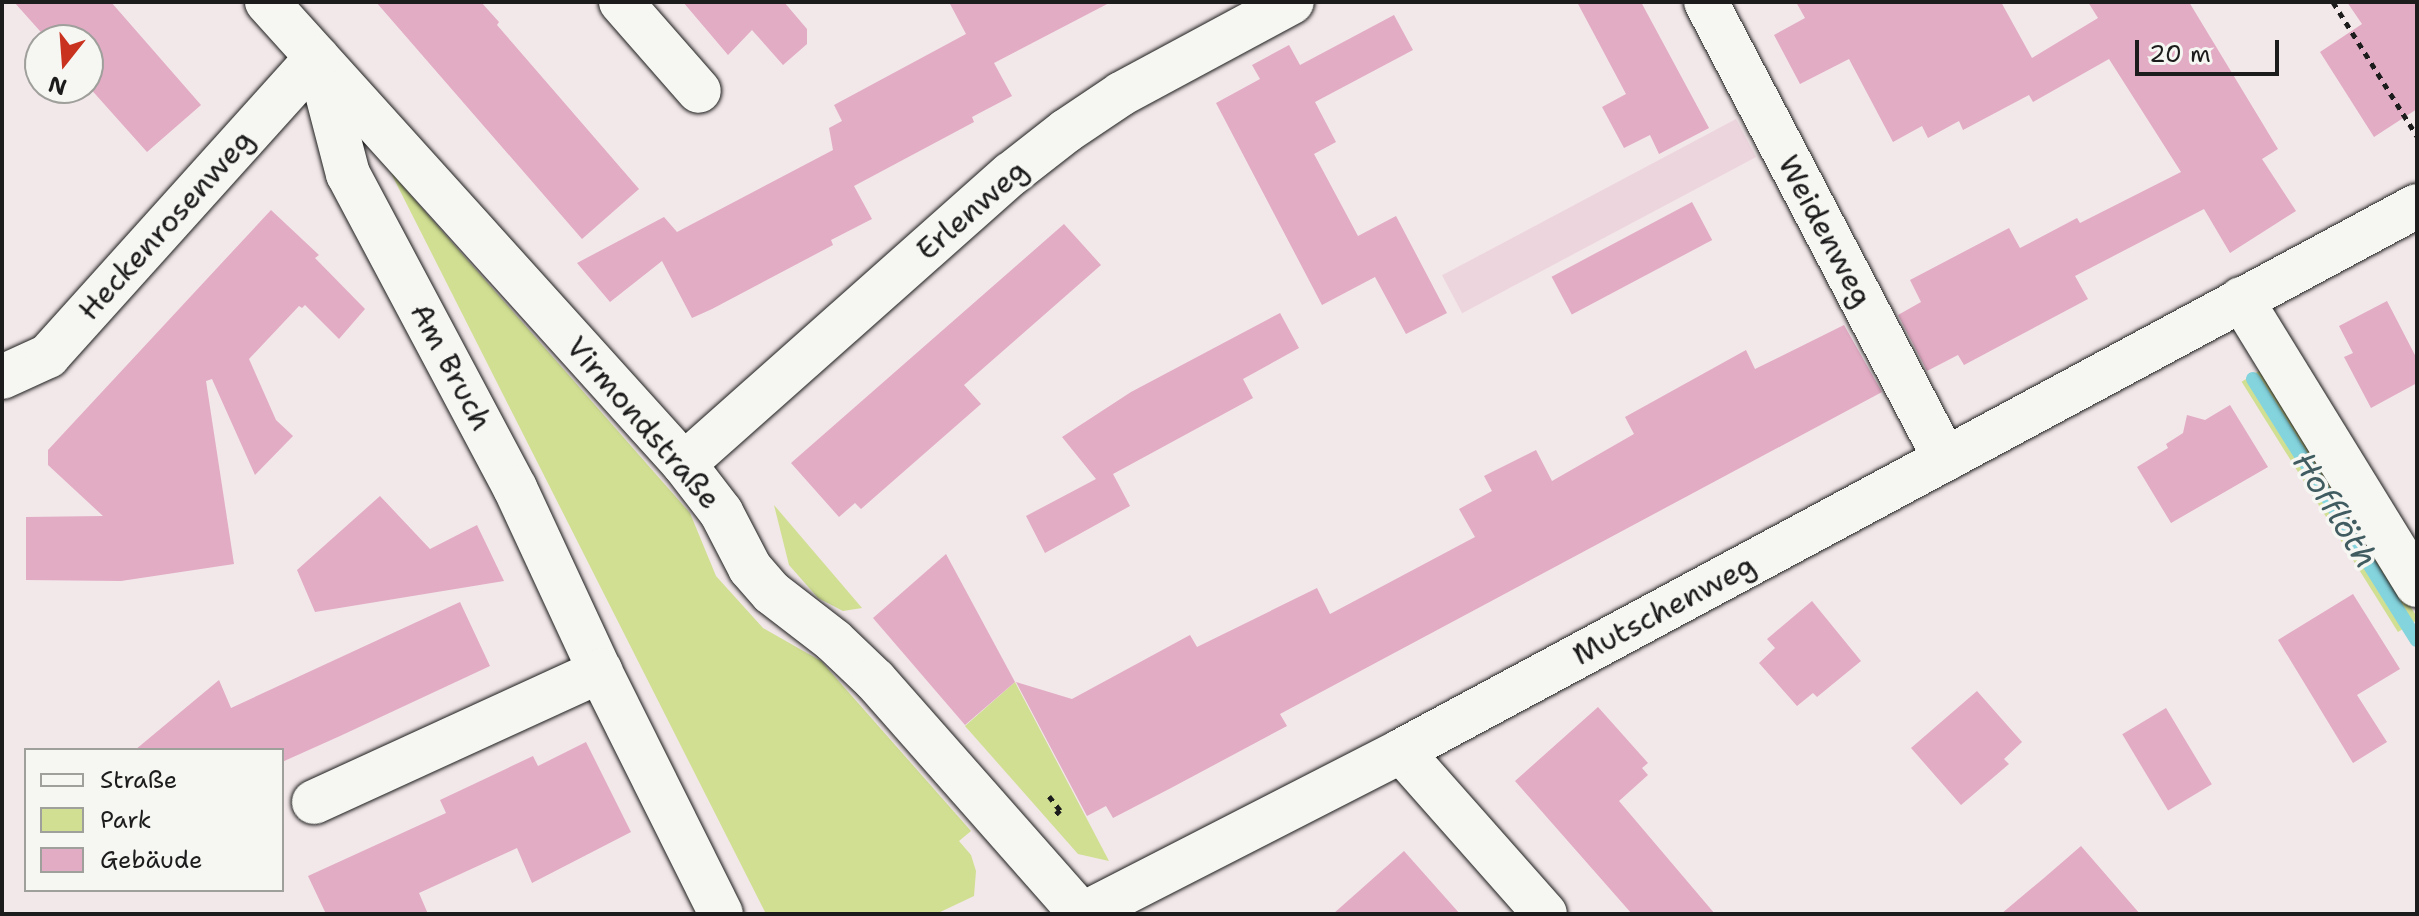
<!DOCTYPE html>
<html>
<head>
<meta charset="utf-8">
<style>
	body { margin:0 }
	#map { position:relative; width:2419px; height:916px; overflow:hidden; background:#f2e7e9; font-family:"Shantell Sans",sans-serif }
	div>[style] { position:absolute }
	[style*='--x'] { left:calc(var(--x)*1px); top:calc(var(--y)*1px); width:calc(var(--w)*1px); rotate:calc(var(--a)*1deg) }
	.built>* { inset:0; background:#edd5de; transform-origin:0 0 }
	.green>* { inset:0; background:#d0df92; transform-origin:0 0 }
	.stream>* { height:14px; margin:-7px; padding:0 7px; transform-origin:7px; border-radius:7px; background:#84d4de }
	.building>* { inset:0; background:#e2acc4; transform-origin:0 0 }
	.path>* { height:5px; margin-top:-2.5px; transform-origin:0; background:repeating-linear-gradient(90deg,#1c1c1c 0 6px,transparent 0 12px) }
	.roads { filter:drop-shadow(0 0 2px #1c1c1c) drop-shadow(0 0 2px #1c1c1c) }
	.street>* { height:44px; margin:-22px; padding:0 22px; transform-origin:22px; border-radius:22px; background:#f6f6f2 }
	span { translate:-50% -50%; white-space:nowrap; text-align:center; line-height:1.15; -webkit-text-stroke:7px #f6f6f2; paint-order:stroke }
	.street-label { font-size:30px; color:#1c1c1c }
	.water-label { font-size:32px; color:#405c60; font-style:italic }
	.frame { position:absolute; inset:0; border:4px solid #1c1c1c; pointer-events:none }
	.legend { position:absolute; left:24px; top:748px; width:260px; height:144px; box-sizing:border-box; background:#f6f6f2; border:2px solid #9f9f9c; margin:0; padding:10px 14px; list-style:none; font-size:24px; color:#1c1c1c }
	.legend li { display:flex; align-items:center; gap:16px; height:40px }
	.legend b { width:40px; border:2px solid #9f9f9c }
	.north { position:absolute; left:24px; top:24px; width:80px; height:80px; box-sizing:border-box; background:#f6f6f2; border:2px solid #9f9f9c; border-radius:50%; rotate:197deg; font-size:22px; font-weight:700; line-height:32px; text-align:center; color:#1c1c1c }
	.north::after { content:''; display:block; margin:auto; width:28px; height:36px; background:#c8321e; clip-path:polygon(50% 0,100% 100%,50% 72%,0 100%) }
	.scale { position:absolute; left:2135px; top:40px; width:144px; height:36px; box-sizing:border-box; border:4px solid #1c1c1c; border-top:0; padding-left:10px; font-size:24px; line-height:28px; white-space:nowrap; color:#1c1c1c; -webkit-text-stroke:6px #f6f6f2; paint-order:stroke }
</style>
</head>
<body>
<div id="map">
	<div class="built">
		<div style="left:1736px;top:119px;width:43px;height:333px;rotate:62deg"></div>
	</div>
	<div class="green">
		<div style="clip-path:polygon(391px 173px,690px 513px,716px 576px,763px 628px,821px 661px,971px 831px,959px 841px,971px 855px,976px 871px,974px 896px,936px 914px,766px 914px)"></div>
		<div style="left:2262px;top:369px;width:295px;height:24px;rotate:58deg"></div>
		<div style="clip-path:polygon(774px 505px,862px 608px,843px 611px,818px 598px,789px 565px)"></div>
		<div style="clip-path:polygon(1015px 682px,1109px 861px,1078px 854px,965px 726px)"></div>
	</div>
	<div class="stream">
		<div style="--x:2253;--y:379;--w:308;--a:57.9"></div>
	</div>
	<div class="building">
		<div style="clip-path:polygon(14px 2px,111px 2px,201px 105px,147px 152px,88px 86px,88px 40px,48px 40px)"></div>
		<div style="clip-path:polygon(376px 2px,481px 2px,499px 22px,497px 25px,639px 189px,582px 239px)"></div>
		<div style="clip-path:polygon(683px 2px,784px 2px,807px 29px,807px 44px,783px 65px,752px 30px,728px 55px)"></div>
		<div style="clip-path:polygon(949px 2px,1111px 2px,994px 63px,1012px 96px,972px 117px,974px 122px,854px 186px,872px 219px,831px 240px,833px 245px,712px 309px,692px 318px,662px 261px,610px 302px,577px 263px,664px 217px,677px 232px,833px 150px,829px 128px,842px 121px,834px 105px,966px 34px)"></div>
		<div style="clip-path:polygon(1577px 2px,1641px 2px,1709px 128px,1659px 154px,1650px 135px,1624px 148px,1602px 107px,1626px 94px)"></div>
		<div style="clip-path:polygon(1796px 2px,2001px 2px,2032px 58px,2098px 18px,2088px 2px,2189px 2px,2278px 149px,2262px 159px,2296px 211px,2230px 253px,2204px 209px,2075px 276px,2088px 299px,1964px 365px,1958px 355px,1927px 371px,1898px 315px,1921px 302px,1910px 280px,2009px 228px,2020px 248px,2077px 218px,2080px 223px,2181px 172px,2109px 59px,2033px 102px,2029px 95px,1963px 130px,1959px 121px,1928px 138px,1922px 126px,1893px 142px,1849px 59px,1800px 84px,1774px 35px,1805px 18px)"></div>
		<div style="clip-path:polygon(2347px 2px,2417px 2px,2417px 109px,2374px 137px,2320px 52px,2362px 24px)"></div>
		<div style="clip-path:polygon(1394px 15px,1413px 50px,1315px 102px,1336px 142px,1314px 154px,1358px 236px,1396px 216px,1447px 313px,1406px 334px,1375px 277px,1322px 305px,1216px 103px,1260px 79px,1252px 65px,1289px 45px,1300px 65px)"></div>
		<div style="left:1692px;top:202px;width:43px;height:159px;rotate:62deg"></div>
		<div style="clip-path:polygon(271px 210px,319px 255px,315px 258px,365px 309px,339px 339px,305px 305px,302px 308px,299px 306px,249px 359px,276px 420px,293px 436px,255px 475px,212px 379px,206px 381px,234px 564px,121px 581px,26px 580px,26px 517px,103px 516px,48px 465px,48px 450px)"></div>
		<div style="clip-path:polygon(1064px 224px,1101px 265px,964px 385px,981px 404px,861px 509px,855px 503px,839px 517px,791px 463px)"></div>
		<div style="clip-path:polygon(2387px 301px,2417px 359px,2417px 383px,2371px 408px,2344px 357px,2353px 353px,2339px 326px)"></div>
		<div style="clip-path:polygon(1280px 313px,1299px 348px,1243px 379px,1253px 398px,1113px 474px,1130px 506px,1045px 553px,1026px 516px,1096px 479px,1062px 437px,1131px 392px)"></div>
		<div style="clip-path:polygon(1844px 325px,1882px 392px,1280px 714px,1287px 726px,1171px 788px,1113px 818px,1106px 806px,1087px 816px,1016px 682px,1072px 699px,1190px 635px,1197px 647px,1317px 588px,1330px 614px,1475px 537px,1459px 509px,1492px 491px,1484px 476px,1536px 450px,1552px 481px,1634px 434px,1625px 417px,1746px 350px,1755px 369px)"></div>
		<div style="clip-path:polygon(2230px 405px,2268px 467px,2171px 523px,2137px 467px,2168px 448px,2166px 444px,2183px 433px,2187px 415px,2205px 420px)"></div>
		<div style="clip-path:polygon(380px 496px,430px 549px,477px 525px,504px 581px,315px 612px,297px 570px)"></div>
		<div style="clip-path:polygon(946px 554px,1015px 682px,965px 725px,873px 618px)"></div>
		<div style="clip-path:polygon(2353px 594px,2400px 669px,2357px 695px,2387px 742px,2353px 763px,2278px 640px)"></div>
		<div style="clip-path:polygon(1812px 601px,1861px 661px,1817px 697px,1813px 693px,1797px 706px,1759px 663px,1775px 648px,1767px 639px)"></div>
		<div style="clip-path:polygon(460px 602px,490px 666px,340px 736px,282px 762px,282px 750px,135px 750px,219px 680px,231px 708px)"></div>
		<div style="clip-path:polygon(1977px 691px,2022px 742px,2004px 759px,2009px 764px,1961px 805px,1911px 748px)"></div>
		<div style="clip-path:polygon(1598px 707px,1648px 763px,1642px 768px,1648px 775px,1619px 801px,1715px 914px,1632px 914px,1515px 781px)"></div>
		<div style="left:2166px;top:708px;width:89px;height:51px;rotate:59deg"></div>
		<div style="clip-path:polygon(586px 742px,631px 832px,532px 883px,517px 848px,419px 893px,428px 914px,326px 914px,308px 876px,446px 813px,440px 800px,533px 756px,538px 766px)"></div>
		<div style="clip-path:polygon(2081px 846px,2140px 914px,2001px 914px,2044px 878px)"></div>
		<div style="clip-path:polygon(1404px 851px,1460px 914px,1333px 914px)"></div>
	</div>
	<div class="path">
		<div style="--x:2333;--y:2;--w:158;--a:57.9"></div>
		<div style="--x:1049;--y:796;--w:18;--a:52"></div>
		<div style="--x:1060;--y:810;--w:8;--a:135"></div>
	</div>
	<div class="roads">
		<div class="street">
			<div style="--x:267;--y:2;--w:622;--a:47.93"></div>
			<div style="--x:684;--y:464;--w:61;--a:52.4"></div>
			<div style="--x:721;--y:512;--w:63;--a:62.6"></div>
			<div style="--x:750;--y:568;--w:33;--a:49"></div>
			<div style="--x:772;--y:593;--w:78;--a:37.7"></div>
			<div style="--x:834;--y:641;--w:57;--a:43.6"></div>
			<div style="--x:875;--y:680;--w:312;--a:48.6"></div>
			<div style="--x:621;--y:2;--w:118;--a:48.8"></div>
			<div style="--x:1706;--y:2;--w:516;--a:62.39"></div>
			<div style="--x:319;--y:63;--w:115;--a:75.4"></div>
			<div style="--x:348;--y:174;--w:356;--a:62"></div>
			<div style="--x:515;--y:488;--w:202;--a:65.1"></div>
			<div style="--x:600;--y:671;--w:271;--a:63.5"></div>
			<div style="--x:2241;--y:299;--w:336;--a:58.4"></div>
			<div style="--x:2;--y:377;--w:51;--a:-24.5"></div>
			<div style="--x:48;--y:356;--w:402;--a:-48"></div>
			<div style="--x:684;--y:464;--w:437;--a:-41.6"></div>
			<div style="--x:1011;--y:174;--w:70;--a:-38"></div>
			<div style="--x:1066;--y:131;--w:66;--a:-33.9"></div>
			<div style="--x:1121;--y:94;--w:194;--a:-28.3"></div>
			<div style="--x:1401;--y:751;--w:217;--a:48.5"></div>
			<div style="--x:314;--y:802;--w:315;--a:-24.6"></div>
			<div style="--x:1083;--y:914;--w:357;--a:-27.1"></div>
			<div style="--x:1401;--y:751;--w:1153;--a:-28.21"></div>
		</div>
	</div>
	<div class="street-label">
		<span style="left:972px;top:210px;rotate:-41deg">Erlenweg</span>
		<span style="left:166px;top:225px;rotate:-48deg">Heckenrosenweg</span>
		<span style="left:1825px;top:231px;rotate:62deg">Weidenweg</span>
		<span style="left:451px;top:367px;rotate:62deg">Am Bruch</span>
		<span style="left:643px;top:423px;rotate:49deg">Virmondstraße</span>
		<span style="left:1664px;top:610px;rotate:-28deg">Mutschenweg</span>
	</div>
	<div class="water-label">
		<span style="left:2335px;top:510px;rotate:58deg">Hofflöth</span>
	</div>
	<div class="frame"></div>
	<ul class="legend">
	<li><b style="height:10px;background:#f6f6f2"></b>Straße</li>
	<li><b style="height:22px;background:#d0df92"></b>Park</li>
	<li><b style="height:22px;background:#e2acc4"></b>Gebäude</li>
	</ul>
	<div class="north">N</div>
	<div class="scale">20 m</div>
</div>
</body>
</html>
